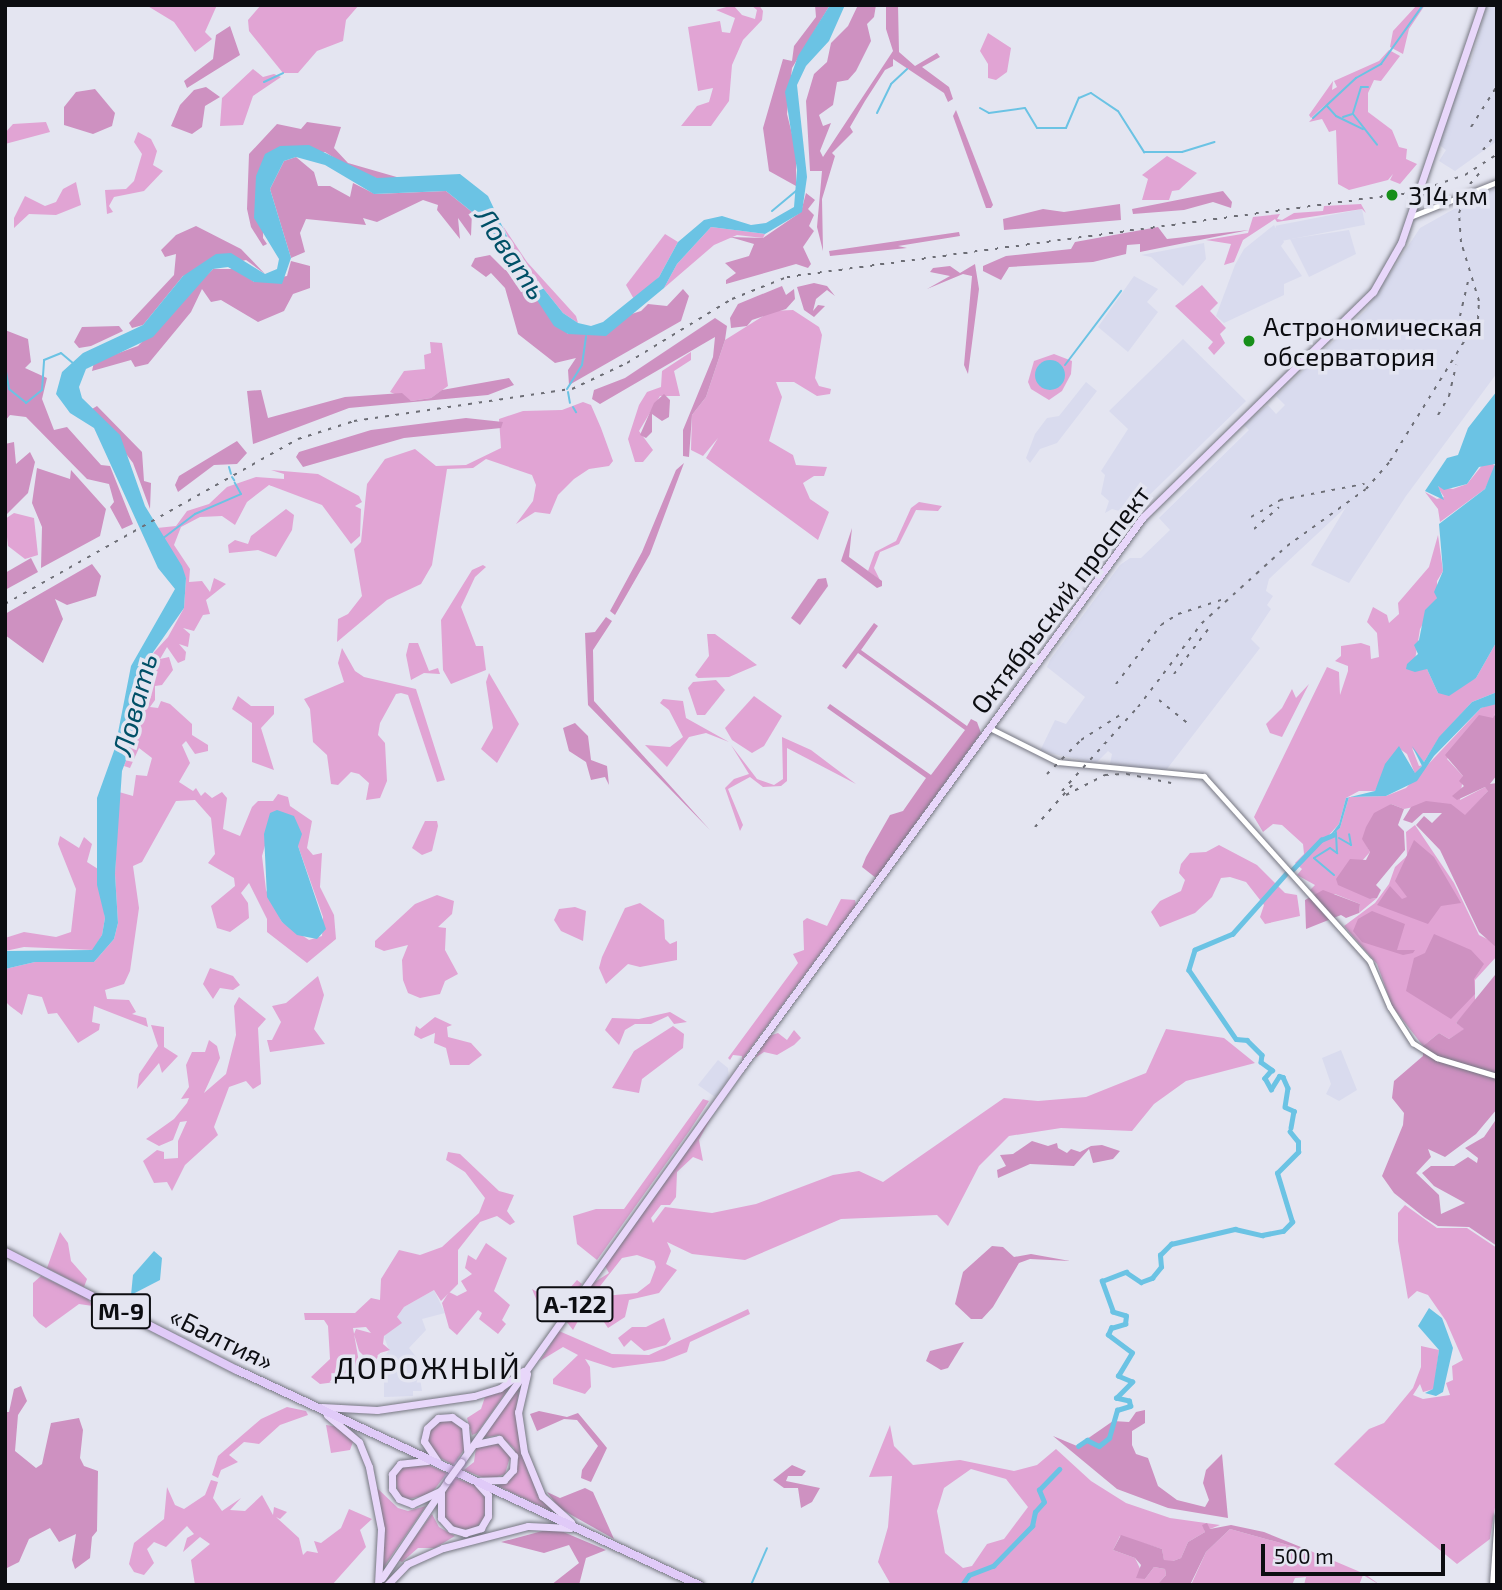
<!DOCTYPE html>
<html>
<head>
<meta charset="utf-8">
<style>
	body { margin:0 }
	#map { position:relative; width:1502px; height:1590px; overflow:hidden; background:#e4e5f1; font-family:"Exo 2",sans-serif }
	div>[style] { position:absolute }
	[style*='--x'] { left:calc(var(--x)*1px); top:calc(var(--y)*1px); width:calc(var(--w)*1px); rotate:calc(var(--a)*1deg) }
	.built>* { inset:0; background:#d9dbee; transform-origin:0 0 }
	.green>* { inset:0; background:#e1a4d4 }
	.forest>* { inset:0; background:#ce91c1 }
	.water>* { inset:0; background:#6bc3e4 }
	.round { border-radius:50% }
	.stream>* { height:2px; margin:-1px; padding:0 1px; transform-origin:1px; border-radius:1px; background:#6bc3e4 }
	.river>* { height:4.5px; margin:-2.25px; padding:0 2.25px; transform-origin:2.25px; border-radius:2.25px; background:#6bc3e4 }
	.roads { filter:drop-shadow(0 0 2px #767782) drop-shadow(0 0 2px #767782) }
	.tertiary>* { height:4.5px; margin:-2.25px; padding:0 2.25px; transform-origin:2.25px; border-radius:2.25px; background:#fff }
	.secondary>* { height:5px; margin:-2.5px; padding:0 2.5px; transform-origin:2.5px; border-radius:2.5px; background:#fff }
	.primary>* { height:7px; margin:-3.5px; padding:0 3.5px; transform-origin:3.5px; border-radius:3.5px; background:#e8d7fa }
	.trunk>* { height:8px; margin:-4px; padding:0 4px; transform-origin:4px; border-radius:4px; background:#e0caf8 }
	.rail>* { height:2px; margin-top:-1px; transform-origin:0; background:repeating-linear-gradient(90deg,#6d6e76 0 3.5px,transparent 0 10.5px) }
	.bridges { filter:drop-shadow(0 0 2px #917fa6) drop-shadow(0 0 2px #917fa6) }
	.primary-bridge>* { height:7px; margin:-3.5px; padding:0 3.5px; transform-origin:3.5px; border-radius:3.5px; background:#e8d7fa }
	.dots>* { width:19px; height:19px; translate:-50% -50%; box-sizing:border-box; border:4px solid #e4e5f1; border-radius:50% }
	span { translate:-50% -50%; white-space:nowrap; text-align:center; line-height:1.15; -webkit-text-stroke:7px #e4e5f1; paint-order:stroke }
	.shield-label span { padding:2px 5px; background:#e4e5f1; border:2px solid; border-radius:5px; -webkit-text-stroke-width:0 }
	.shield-label { font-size:24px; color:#0c0d11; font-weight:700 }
	.poi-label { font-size:26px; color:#0c0d11 }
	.left { translate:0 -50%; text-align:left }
	.street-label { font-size:26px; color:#0c0d11 }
	.water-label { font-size:28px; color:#015067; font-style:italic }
	.quarter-label { font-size:30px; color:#0c0d11; letter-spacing:2px }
	.frame { position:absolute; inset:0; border:7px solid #0c0d11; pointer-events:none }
	.scale { position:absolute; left:1261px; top:1544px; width:184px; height:32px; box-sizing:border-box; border:4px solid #0c0d11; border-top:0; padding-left:9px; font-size:21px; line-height:24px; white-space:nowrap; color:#0c0d11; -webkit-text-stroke:5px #e4e5f1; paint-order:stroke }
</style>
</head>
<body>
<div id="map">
	<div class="built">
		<div style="clip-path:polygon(1487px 5px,1497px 6px,1497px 141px,1455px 171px,1439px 161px,1446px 150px,1438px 144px,1466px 65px,1470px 65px)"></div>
		<div style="clip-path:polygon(1497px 185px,1497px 373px,1406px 496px,1349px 583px,1311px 565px,1346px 507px,1269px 579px,1266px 591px,1273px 596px,1267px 605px,1271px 609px,1251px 639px,1260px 648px,1167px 769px,1161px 773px,1110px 764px,1112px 754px,1108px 751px,1096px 763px,1040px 751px,1055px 720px,1066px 724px,1085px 697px,1047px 667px,1050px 660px,1120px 565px,1130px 558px,1141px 558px,1170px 530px,1159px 518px,1249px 430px,1244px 425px,1255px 415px,1268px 405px,1276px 414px,1285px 405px,1276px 396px,1366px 310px,1420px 228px)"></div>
		<div style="left:1362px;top:209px;width:16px;height:88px;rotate:79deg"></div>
		<div style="clip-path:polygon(1274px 225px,1284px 242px,1281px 246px,1302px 276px,1284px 284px,1284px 295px,1224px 323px,1216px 316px,1235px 265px,1244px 249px)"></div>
		<div style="clip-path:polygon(1349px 230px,1356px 254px,1309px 277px,1290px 239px)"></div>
		<div style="clip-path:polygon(1204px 243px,1206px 259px,1183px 286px,1151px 257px,1141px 255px)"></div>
		<div style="clip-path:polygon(1134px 276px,1158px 289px,1147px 302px,1158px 312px,1128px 352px,1098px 327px)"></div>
		<div style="clip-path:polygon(1183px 339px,1246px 401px,1130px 514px,1112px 509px,1105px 513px,1109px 501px,1101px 494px,1105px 475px,1101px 471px,1128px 429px,1109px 411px)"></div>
		<div style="clip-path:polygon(1086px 382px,1097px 391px,1057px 443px,1040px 449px,1030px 463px,1026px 458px,1035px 434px,1047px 418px,1059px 416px)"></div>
		<div style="clip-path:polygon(1341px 1050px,1357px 1090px,1339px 1101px,1326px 1094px,1331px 1084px,1322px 1058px)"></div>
		<div style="clip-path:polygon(718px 1060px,728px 1068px,729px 1078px,715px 1097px,698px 1085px)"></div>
		<div style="clip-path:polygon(434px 1290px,445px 1313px,422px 1319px,426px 1330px,409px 1348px,417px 1358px,422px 1391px,413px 1391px,413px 1396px,384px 1397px,384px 1357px,389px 1350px,384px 1337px,404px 1307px)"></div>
	</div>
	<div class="green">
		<div style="clip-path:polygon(146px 5px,217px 5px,205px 32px,212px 39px,195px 52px,174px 22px)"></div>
		<div style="clip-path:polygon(261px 5px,359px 5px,346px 20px,343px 41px,317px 51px,298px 73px,283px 73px,249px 31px,248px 20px)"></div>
		<div style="clip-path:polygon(733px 5px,742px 15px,755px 19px,757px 10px,751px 5px,759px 5px,763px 11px,762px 20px,743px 40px,732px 65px,729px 101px,711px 126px,681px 126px,697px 106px,709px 102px,713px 88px,698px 91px,688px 27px,720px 21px,722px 32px,730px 33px,735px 18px,716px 10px)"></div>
		<div style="clip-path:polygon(1417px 5px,1425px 5px,1409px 29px,1403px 54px,1390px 47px,1393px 31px)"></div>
		<div style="clip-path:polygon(988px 33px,1011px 48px,1007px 72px,996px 80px,988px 78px,988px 64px,980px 51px)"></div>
		<div style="clip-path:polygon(1389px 50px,1400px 56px,1381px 81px,1374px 80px,1368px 93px,1368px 112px,1392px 130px,1399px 147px,1407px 149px,1406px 159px,1417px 164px,1400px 184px,1390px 180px,1393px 174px,1388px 180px,1349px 190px,1338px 184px,1336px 130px,1329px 132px,1322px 119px,1309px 122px,1326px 104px,1311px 118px,1309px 115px,1333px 81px,1332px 90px,1337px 87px,1334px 81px,1379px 61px)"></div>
		<div style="clip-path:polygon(253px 69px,263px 77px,274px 74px,281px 77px,253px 96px,243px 125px,220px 126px,222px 98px)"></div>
		<div style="clip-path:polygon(46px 122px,50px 132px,5px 144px,5px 133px,13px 124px)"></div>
		<div style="clip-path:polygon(138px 132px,151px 139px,157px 151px,153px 165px,163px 171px,144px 191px,114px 197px,109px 206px,113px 212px,107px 214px,105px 190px,126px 189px,134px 181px,142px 154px,134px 142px)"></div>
		<div style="clip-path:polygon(1167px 156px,1197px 173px,1179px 190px,1172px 191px,1169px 200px,1142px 200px,1148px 179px,1142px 175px)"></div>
		<div style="clip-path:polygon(76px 182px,81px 205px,56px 215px,29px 214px,14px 228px,14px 218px,25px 196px,45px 206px,56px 202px,63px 189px)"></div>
		<div style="clip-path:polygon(1361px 204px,1366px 213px,1362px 209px,1277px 222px,1275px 219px,1243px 240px,1234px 262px,1224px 265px,1231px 244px,1206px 240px,1248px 233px,1253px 217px,1280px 214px,1277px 219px,1282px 220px,1294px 213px,1323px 211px,1324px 206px)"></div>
		<div style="clip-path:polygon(503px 226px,527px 262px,576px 316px,578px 323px,563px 313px,515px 253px)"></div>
		<div style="clip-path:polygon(711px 227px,765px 234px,763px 238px,737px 235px,714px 245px,664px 288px,677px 264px)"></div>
		<div style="clip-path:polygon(665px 234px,678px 242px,659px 277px,635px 301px,626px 285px)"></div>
		<div style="clip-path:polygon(1202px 285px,1218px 303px,1210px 311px,1226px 328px,1220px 334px,1225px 343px,1214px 355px,1208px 348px,1213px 342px,1175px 306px)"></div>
		<div style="clip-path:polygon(793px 310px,819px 327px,822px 335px,815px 378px,819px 386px,831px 389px,830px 394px,817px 396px,794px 382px,776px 382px,782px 397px,769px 441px,793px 455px,796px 465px,827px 467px,824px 476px,814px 476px,803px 483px,810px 499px,829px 512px,818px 540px,706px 458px,718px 438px,703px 456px,691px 450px,692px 415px,706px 397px,725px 340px,771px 311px)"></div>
		<div style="clip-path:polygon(430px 342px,442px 343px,448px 386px,431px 398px,411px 401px,390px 392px,404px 371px,425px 369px,424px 355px,431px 353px)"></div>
		<div style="clip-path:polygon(691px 352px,691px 360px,674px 371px,680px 396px,660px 396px,639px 431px,653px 450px,643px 462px,635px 462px,628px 439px,639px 405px,647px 392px,661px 387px,662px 371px)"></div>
		<div style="clip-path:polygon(1054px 354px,1072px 361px,1071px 374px,1062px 391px,1049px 400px,1031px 389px,1028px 382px,1034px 361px)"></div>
		<div style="clip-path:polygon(583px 402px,591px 405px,601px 428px,613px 461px,609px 466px,589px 469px,574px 479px,558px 495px,550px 514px,535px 512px,516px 524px,533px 501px,536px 485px,532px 475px,486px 459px,473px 468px,447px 469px,432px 565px,421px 584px,387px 600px,337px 642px,338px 619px,348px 614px,362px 596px,354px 549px,361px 542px,367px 484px,385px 459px,415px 449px,436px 466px,466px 465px,501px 448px,499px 419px,523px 411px,562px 410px)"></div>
		<div style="clip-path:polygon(1484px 463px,1491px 462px,1496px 467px,1485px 489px,1440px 522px,1438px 509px,1425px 492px,1437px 499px,1444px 497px,1437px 486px,1453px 489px,1467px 484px)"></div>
		<div style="clip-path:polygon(evenodd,271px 470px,318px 474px,359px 496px,362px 502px,355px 506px,361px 509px,360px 536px,351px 544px,322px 505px,269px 485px,247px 502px,235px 525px,222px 516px,200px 517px,181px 527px,174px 545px,190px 569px,189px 582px,202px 581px,210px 592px,214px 578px,226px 584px,206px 600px,210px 614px,203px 615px,194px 631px,183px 628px,190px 634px,188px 647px,179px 644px,186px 652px,185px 660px,178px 663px,167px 647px,160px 659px,169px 657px,173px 670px,162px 685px,155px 686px,155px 700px,150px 707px,158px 708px,161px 701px,170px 704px,192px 724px,192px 735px,208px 745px,208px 751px,195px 754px,186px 741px,182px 745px,190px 763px,179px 782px,193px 791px,196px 788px,201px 796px,205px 792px,212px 798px,222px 792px,227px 798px,223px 829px,240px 836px,252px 807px,258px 801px,273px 801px,278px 794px,288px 797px,290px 806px,312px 821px,307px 848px,313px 855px,322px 853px,320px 887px,334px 915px,336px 939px,307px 963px,267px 932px,267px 919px,249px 883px,241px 893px,248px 903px,249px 918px,230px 932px,217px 928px,211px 906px,235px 886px,234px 878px,208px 863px,215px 854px,211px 818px,195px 800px,176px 801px,142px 862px,133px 866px,139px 908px,130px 971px,124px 984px,105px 990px,107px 999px,129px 1000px,136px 1012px,132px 1014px,146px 1018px,148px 1027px,94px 1006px,92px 1022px,100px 1024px,99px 1030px,78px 1043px,57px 1013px,48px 1014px,42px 997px,28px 994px,22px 1015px,10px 1006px,5px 1001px,5px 969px,35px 962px,94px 962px,114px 939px,118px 923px,115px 874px,119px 792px,133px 796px,136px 775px,147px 776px,152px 758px,139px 748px,130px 768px,124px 766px,140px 724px,142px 678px,147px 660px,168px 637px,184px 608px,186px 578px,157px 528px,176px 526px,187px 511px,209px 504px,227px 487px,256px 477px,284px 479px,284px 474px,271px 470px,266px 842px,298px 846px,323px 917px,322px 936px,309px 940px,282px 922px,266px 890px,262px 856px,266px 842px)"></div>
		<div style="clip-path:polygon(919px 502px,942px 506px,938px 511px,916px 510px,899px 544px,880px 552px,874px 568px,880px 580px,868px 571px,875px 552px,896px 541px,911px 508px)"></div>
		<div style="clip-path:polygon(286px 509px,294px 515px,292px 530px,276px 557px,258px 550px,229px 553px,228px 545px,235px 540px,248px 544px,251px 536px)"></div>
		<div style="clip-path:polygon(14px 513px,34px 518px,38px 555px,25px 559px,8px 546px,5px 519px)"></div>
		<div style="clip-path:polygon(1438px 535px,1443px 571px,1437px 581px,1437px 598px,1420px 629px,1415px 660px,1427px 669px,1438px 693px,1476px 678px,1497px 641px,1497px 692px,1472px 702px,1439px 738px,1424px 762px,1412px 748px,1419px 766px,1423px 765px,1415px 774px,1407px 754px,1400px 749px,1394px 754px,1375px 791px,1359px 791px,1346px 798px,1339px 824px,1328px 836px,1340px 828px,1349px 797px,1386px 796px,1406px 788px,1481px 708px,1492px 704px,1497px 704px,1494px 718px,1488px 718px,1447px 759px,1463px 776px,1460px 800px,1485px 787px,1489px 790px,1465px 816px,1432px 803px,1404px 809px,1391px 804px,1371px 822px,1363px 839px,1370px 852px,1361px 862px,1370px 899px,1377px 898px,1359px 913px,1360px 904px,1335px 894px,1315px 895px,1310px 890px,1315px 885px,1297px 875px,1302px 869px,1295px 863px,1304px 854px,1303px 844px,1282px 825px,1273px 824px,1263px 832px,1254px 817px,1327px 667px,1339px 672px,1340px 695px,1348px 671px,1348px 666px,1335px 661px,1341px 656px,1341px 646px,1361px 643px,1370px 646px,1371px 659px,1379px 657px,1377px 633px,1367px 622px,1373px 607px,1387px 615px,1389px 623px,1399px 614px,1398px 603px,1429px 567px)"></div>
		<div style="clip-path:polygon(483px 565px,486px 567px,475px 577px,461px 607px,476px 646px,483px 646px,486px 670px,451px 684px,443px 670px,441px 620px,472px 570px)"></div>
		<div style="clip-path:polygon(707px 634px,715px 634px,757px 665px,729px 677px,698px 678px,695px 675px,709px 656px)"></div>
		<div style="clip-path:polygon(409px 643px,418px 643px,429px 671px,438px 668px,440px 674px,424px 673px,411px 680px,406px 655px)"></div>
		<div style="clip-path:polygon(342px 648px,355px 671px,364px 677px,416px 689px,445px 780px,437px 782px,408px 695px,401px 693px,396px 694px,380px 723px,378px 735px,385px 743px,387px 781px,380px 798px,366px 800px,369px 783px,359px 774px,351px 772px,338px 785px,331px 784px,327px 755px,313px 742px,310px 709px,304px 699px,344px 682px,338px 663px)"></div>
		<div style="clip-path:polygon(489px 673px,519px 724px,497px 763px,481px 749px,493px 728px,486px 682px)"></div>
		<div style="clip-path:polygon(716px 680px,725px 690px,705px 715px,697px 715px,688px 688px,693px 682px)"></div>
		<div style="clip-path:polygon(1309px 684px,1282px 737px,1270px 733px,1266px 724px,1282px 708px,1292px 689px,1296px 698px)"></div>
		<div style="clip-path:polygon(238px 696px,251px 706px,274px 706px,274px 714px,261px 728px,274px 770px,252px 762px,252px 723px,232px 709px)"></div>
		<div style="clip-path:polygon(754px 696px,782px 716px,764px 746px,752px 753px,732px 740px,725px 728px)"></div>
		<div style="clip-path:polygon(663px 699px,683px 701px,686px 718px,729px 742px,706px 733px,689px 737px,667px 767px,645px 745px,670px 747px,683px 737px,669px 710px,660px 703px)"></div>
		<div style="clip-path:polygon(782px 737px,811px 750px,856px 784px,787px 748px,787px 781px,781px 786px,763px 787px,750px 777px,728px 789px,743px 825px,740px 831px,725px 788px,734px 779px,749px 774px,731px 745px,757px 779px,774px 785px,783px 779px)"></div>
		<div style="clip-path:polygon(425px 821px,437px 821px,438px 826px,432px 851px,422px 855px,412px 848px)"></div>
		<div style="clip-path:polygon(1415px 825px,1454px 883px,1479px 935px,1495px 943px,1497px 956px,1475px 980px,1475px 1002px,1456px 1023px,1465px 1029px,1449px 1039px,1439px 1033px,1423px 1046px,1392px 1006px,1377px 964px,1344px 926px,1375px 903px,1389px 884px,1395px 867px,1407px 856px,1406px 832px)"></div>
		<div style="clip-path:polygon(60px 836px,79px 848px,84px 837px,92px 844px,87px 862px,98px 869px,105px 918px,102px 935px,93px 950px,24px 947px,5px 951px,5px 938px,24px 932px,56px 937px,71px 932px,76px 889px,58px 844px)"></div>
		<div style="clip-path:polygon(1219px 845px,1257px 865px,1285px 893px,1297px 895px,1300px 916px,1265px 924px,1260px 917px,1264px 905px,1246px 882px,1230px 877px,1221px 878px,1212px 897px,1195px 913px,1160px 927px,1151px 912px,1160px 901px,1181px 891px,1185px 880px,1179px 873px,1181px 864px,1190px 853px,1206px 852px)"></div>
		<div style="clip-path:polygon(437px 895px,454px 901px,452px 914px,438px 927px,446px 928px,445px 950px,458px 974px,445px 981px,440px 994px,420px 998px,408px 993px,403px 980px,402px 960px,408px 945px,384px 951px,375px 947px,375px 941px,415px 904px)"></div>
		<div style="clip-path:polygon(841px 899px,855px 900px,856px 905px,742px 1060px,742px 1056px,733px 1055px,730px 1060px,728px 1058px,798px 963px,793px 954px,804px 950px,803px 921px,807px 918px,827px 926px)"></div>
		<div style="clip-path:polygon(640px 903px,664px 920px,665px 939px,670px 944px,677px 941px,677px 960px,640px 967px,628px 964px,606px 984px,599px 968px,602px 957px,625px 908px)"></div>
		<div style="clip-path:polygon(575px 907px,586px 911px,583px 941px,561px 931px,554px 920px,559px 909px)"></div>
		<div style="clip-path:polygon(210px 968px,233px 976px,240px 985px,233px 990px,220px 988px,213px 999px,203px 984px)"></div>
		<div style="clip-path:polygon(318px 976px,324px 995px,314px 1029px,325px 1044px,270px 1052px,267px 1040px,272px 1040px,281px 1022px,272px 1006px,286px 1003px)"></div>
		<div style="clip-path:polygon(239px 997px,266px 1019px,258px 1028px,261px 1084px,253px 1089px,246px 1081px,229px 1087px,214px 1127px,218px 1135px,185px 1165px,172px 1191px,167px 1182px,154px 1183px,143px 1161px,157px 1150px,164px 1152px,164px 1159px,178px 1158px,178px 1141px,187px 1121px,180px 1122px,173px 1140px,159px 1146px,146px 1139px,174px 1119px,187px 1103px,189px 1098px,181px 1099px,189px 1087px,186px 1065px,192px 1052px,205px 1052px,209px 1040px,217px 1046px,220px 1058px,204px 1093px,226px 1074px,236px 1035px,234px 1006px)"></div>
		<div style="clip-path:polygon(670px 1012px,687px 1022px,674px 1024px,668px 1016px,651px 1024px,635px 1024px,625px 1030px,619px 1045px,605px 1030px,612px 1018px,639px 1019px)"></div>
		<div style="clip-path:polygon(435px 1017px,452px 1025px,447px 1027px,448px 1037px,471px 1043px,482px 1055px,469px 1065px,450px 1065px,446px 1048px,434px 1043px,435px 1033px,421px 1039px,414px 1035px,416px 1026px,420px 1029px)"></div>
		<div style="clip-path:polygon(151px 1025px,164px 1027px,164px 1047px,178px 1056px,162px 1073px,159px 1063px,137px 1089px,139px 1074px,158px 1046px)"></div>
		<div style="clip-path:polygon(673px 1026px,684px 1034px,683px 1048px,642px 1079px,639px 1093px,612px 1088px,634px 1051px)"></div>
		<div style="clip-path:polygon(1166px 1029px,1224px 1038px,1255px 1063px,1186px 1081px,1154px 1104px,1132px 1131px,1061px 1128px,1009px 1136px,979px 1166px,948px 1226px,937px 1215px,841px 1219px,745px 1260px,692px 1254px,667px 1242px,671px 1251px,666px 1264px,677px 1270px,659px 1293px,629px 1300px,625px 1317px,608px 1328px,602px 1319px,604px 1296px,637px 1293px,650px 1283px,656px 1267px,654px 1261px,637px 1255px,622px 1258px,590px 1299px,573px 1330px,566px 1321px,590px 1285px,609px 1273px,605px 1266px,716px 1108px,699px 1140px,703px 1161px,693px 1157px,677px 1172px,676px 1197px,670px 1205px,661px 1205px,651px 1218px,653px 1223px,665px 1207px,712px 1213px,756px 1204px,833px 1175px,859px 1171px,883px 1182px,1004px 1098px,1038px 1101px,1086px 1097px,1146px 1073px)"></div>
		<div style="clip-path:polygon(794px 1030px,801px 1038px,794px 1045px,777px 1055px,764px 1052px,755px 1058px,769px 1036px,778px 1033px,787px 1040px)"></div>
		<div style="clip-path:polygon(703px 1099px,709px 1101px,690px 1130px,597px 1260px,577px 1244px,573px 1216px,596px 1209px,624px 1209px)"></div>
		<div style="clip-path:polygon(448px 1152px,460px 1154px,499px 1191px,514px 1195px,507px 1211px,515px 1222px,510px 1225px,497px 1216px,480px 1222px,458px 1250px,458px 1284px,441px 1301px,434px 1290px,404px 1307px,397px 1317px,402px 1323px,384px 1336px,383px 1344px,390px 1350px,380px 1353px,373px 1365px,359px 1351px,354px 1334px,356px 1329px,371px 1333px,366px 1327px,353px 1328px,360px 1368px,367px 1378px,320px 1384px,311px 1377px,330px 1359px,328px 1326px,324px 1320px,305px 1320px,304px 1313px,355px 1313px,371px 1298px,380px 1300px,381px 1279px,399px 1250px,420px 1255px,442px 1247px,479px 1213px,485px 1198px,465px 1172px,446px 1160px)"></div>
		<div style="clip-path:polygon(1405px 1205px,1437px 1228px,1467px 1228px,1497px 1248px,1497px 1495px,1490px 1539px,1457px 1564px,1334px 1464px,1369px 1429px,1384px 1423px,1413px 1388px,1421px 1367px,1421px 1346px,1439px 1350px,1434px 1389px,1423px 1392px,1420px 1384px,1413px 1395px,1423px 1399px,1450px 1395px,1446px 1383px,1453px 1380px,1452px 1366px,1463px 1360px,1446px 1321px,1428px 1295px,1417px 1291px,1408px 1299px,1398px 1241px,1398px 1213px)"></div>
		<div style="clip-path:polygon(60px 1232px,68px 1243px,71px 1261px,87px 1279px,84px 1287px,47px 1268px)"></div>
		<div style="clip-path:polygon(486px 1243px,507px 1258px,494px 1291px,510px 1305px,502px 1320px,506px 1324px,498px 1334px,479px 1319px,482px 1313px,478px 1310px,457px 1335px,449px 1328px,442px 1303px,449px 1292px,457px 1296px,467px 1291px,461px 1281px,472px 1274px,465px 1268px,468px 1255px,476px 1260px)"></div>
		<div style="clip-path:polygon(41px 1276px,87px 1298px,93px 1306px,79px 1304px,46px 1328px,39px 1323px,33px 1316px,33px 1283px)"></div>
		<div style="clip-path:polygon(577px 1280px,582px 1284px,556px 1319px,539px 1306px,532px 1289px,544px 1296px,549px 1291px,561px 1298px)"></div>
		<div style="clip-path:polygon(748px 1309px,750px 1314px,690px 1342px,687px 1352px,664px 1361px,613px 1368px,585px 1359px,590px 1367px,591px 1387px,585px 1394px,553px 1384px,553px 1379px,578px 1355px,563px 1347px,540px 1361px,559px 1331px,612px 1354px,649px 1355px)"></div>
		<div style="clip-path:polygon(664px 1318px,671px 1339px,666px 1345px,644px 1351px,631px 1340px,624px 1347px,618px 1338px,632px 1327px,646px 1327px)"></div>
		<div style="clip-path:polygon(520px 1384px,516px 1409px,528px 1472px,555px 1513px,494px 1484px,505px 1482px,517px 1460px,514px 1448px,499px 1435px,481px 1438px)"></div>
		<div style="clip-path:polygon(511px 1385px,477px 1433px,472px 1435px,467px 1418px,481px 1409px,485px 1397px)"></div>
		<div style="clip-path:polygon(287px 1407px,306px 1411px,308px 1415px,280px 1425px,259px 1444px,244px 1442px,229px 1455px,238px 1462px,221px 1470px,218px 1478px,212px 1475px,218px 1456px,261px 1419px)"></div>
		<div style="clip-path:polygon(441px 1420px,452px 1420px,465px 1432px,466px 1447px,453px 1465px,435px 1455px,427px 1442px,432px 1425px)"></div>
		<div style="clip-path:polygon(326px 1425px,340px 1427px,354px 1439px,350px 1450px,331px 1453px)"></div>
		<div style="clip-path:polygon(evenodd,890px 1425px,894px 1446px,913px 1465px,960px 1460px,1014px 1471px,1037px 1465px,1056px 1449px,1091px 1481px,1126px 1503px,1170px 1518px,1220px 1525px,1210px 1529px,1203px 1525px,1205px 1532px,1188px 1542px,1181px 1558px,1173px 1561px,1164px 1561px,1162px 1549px,1120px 1536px,1113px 1550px,1135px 1558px,1145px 1579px,1154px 1567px,1165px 1569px,1166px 1575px,1157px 1585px,891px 1585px,878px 1562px,888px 1527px,892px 1476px,869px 1477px,890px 1425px,971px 1469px,1006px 1479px,1028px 1507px,1004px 1539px,987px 1544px,972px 1566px,963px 1568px,945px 1553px,937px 1511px,944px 1488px,971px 1469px)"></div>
		<div style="clip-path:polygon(500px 1442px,511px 1454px,505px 1474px,489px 1480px,464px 1470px,474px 1462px,476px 1447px)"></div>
		<div style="clip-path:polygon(424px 1463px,447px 1473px,431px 1494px,405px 1500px,398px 1494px,395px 1472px,403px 1464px)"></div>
		<div style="clip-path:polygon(455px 1478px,475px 1485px,486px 1499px,484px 1518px,475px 1529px,455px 1529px,444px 1519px,443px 1494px)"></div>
		<div style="clip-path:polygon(211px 1480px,218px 1482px,213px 1498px,222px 1511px,241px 1498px,230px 1510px,245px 1511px,262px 1495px,273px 1515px,274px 1507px,287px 1512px,280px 1519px,276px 1517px,299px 1538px,303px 1555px,307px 1551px,318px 1553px,314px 1541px,321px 1543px,341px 1528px,349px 1509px,372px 1519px,360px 1530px,366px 1547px,332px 1585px,195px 1585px,191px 1560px,210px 1544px,200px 1537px,183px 1552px,187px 1538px,194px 1534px,187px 1526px,166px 1547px,154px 1542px,147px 1549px,154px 1563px,144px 1575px,134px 1572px,129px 1564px,134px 1543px,164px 1519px,167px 1487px,175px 1505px,184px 1509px,205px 1495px)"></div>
		<div style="clip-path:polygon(377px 1488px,398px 1508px,408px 1511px,426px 1506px,383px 1568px,384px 1534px)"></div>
		<div style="clip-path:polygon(432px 1514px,439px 1527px,455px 1536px,435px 1548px,418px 1548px,402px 1562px,398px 1560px)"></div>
		<div style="clip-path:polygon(1230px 1529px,1313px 1552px,1365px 1574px,1380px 1585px,1363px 1575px,1359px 1585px,1304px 1585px,1306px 1577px,1295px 1578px,1292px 1585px,1191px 1585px,1206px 1552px)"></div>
	</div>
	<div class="forest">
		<div style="clip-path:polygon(815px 5px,830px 5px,792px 68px,787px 114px,796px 150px,796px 186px,769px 171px,763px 128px,783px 59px,792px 61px,794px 46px,816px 17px)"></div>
		<div style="clip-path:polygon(858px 5px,876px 5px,874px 17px,867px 24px,871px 41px,856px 71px,848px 80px,837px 82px,833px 105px,819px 115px,823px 126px,831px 123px,820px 151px,823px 157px,893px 51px,886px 29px,886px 5px,898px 5px,899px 52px,915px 66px,937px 53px,940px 57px,922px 67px,949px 87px,953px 99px,948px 102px,944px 93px,893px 59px,893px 66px,885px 70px,865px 101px,850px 127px,853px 132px,832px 153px,835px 156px,822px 199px,823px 251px,817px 227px,822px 171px,810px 171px,806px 101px,814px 74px,827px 62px,831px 43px,848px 26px)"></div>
		<div style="clip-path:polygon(230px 26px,240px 55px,187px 88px,184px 81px,213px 59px,216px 35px)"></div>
		<div style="clip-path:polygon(206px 87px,220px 97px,205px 106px,202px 127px,192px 134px,171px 126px,180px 105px,194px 90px)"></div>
		<div style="clip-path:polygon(95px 89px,115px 113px,112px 126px,93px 134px,64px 125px,64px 107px,76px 92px)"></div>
		<div style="clip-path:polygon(956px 110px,993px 205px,991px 208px,986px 208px,953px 116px)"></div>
		<div style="clip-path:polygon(307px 122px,341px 127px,334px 148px,348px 163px,407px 180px,376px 178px,353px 170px,325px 152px,265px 154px,263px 238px,267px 244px,263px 246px,251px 227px,247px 209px,249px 154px,277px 124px,301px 129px)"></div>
		<div style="clip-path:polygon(296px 157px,314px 172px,318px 186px,330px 186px,350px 197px,353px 183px,375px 194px,446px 191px,472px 212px,471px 236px,458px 218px,460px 239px,437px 210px,438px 205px,423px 200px,377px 222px,363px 218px,366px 225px,306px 219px,300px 233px,305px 252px,291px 258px,270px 189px,284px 161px)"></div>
		<div style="clip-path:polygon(1223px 191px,1232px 202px,1231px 208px,1213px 202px,1184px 210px,1133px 214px,1132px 209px)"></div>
		<div style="clip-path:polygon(806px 193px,815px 200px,808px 209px,814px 215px,809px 226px,814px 231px,803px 247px,811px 264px,808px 268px,796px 264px,726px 284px,726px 280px,736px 273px,725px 263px,749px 256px,754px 244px,730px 237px,763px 238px,801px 212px)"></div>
		<div style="clip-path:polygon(1120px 204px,1121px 220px,1004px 230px,1003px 219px,1043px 209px,1064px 212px)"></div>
		<div style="clip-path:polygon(196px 226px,241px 249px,265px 274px,246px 260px,183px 276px,143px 325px,132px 328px,129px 323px,174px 275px,176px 254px,165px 257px,161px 250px,176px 235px)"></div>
		<div style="clip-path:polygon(1158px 227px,1167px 239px,1249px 230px,1140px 252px,1140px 244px,1127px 245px,1126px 254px,1093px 262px,1009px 267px,1001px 280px,983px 271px,983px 266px,1006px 256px,1071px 249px,1075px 242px)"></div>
		<div style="clip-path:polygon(959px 232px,960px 236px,898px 246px,907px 248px,830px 256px,829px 251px)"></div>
		<div style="clip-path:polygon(490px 255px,505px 270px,512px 271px,568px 334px,641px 311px,648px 304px,667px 306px,683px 289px,689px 296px,681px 321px,569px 385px,568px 370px,576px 358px,555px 363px,518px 334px,505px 288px,491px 273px,486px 277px,471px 266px,475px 258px)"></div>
		<div style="clip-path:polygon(291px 261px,310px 266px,310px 288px,293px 294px,284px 311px,258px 322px,221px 300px,211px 302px,202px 289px,191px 312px,148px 364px,135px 367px,131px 360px,92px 371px,94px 362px,138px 346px,213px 269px,237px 269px,254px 282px,287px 276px)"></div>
		<div style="clip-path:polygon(975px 264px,979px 289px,968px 374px,964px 365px,972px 276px,963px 274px,927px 289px,950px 276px,930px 272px,933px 268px,950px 266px,960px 273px)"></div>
		<div style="clip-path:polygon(814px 283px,827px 286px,835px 296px,827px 290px,816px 299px,813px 311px,818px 305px,825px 306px,814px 317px,804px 310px,797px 287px)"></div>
		<div style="clip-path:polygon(782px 286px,786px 295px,794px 289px,795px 299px,786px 309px,752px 320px,747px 326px,731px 328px,730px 318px,738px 304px)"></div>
		<div style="clip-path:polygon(715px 318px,727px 326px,725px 340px,706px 397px,692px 415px,689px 457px,683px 456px,683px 430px,713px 357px,715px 337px,600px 404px,592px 399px,594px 390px,625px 378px)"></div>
		<div style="clip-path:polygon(119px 326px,123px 331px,91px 346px,79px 348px,74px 342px,82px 327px)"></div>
		<div style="clip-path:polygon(5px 330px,28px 339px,31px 362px,25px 368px,47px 378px,42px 399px,54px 430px,67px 427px,101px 465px,110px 466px,133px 524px,122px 529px,110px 507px,114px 502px,109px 484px,87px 479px,26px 417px,10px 415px,5px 421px)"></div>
		<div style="clip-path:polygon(509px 378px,514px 385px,488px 395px,349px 408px,253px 444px,247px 391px,261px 390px,268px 418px,345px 397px,402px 393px,411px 401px,431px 398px,442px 390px)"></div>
		<div style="clip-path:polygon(664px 394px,670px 400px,669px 417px,662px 421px,652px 414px,652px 432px,646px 438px,640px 435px,654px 403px)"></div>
		<div style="clip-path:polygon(97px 406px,142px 452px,144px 481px,151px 483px,150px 509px,133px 463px,92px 409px)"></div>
		<div style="clip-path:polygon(466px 418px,503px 422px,501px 428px,404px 438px,303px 467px,296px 457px,299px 452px,371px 430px)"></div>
		<div style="clip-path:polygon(237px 441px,247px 453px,237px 464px,214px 465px,178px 492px,175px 485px,179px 476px)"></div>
		<div style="clip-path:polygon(14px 442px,16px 464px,30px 452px,35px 462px,28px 493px,5px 516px,5px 444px)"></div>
		<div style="clip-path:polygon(684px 463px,650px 554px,615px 615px,610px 611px,642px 552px,676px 470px)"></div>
		<div style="clip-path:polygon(37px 468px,70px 479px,71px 470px,106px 509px,100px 536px,41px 568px,42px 527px,32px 503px)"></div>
		<div style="clip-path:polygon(852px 528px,849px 557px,882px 581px,882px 586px,877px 588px,841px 561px)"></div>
		<div style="clip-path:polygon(31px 558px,38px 572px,5px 590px,5px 573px)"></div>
		<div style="clip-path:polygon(92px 564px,101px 576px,96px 596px,67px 605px,55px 599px,63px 619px,43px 663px,5px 635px,5px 614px)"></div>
		<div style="clip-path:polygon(826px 578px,828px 586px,800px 625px,791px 618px,818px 579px)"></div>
		<div style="clip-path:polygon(606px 617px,612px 621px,593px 650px,594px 701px,710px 830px,588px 705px,585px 633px,595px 632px)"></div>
		<div style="clip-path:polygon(874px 623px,878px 626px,861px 650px,967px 726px,971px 719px,977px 722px,981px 733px,876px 878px,862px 867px,866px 857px,890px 815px,903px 811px,926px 778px,827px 708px,830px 704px,931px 775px,965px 730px,858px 653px,846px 669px,842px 666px)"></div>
		<div style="clip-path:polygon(1497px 711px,1497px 775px,1490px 784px,1497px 783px,1497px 948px,1479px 932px,1440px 850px,1416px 825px,1424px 816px,1432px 823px,1442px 813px,1423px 813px,1412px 823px,1403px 820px,1411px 807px,1426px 801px,1451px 804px,1465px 815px,1488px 791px,1485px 787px,1457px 800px,1452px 796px,1464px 786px,1459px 781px,1463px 776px,1445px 755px,1479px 715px,1493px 718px)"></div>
		<div style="clip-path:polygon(575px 723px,588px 736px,591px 760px,607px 766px,609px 785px,605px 777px,591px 780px,586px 762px,569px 751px,563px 728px)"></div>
		<div style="clip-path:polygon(1391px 804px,1404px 809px,1398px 825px,1404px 831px,1405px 850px,1376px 885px,1381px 890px,1377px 898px,1370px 899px,1338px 885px,1336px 879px,1350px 859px,1366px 860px,1370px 852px,1362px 839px,1366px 827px,1374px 813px)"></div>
		<div style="clip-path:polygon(1414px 840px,1434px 857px,1461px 903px,1441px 906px,1428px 924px,1377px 905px,1390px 886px,1402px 899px,1407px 897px,1395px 881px)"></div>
		<div style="clip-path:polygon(1323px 890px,1360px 904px,1359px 913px,1346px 918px,1341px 915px,1306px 929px,1305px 900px)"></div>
		<div style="clip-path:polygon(1372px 911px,1405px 924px,1397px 950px,1415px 950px,1413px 953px,1403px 955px,1362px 942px,1353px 931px,1358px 919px)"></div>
		<div style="clip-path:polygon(1434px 934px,1471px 950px,1484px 964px,1474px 979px,1475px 994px,1451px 1019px,1406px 991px,1414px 958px,1425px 953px)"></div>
		<div style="clip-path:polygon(1495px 975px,1497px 1109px,1476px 1134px,1445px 1157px,1428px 1149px,1431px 1157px,1416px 1173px,1439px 1195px,1441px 1214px,1465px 1203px,1434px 1186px,1422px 1173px,1431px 1166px,1454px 1166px,1468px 1157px,1477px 1163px,1478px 1158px,1465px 1148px,1484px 1137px,1497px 1118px,1497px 1246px,1469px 1227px,1438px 1226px,1424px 1217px,1394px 1193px,1382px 1176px,1403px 1125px,1404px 1113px,1392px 1098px,1394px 1081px,1423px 1056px,1423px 1046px,1439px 1033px,1449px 1039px,1464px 1029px,1456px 1023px)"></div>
		<div style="clip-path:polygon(1032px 1141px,1048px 1146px,1057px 1143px,1058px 1148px,1067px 1153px,1071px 1149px,1080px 1152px,1091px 1146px,1102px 1145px,1120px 1151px,1113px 1159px,1093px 1163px,1089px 1149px,1074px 1166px,1030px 1164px,998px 1178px,997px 1170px,1006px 1166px,1000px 1155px,1013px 1154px)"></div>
		<div style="clip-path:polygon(992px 1246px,1003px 1247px,1014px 1257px,1031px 1254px,1070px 1261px,1030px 1259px,1019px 1263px,993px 1307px,982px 1319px,971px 1319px,955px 1304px,963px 1272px)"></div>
		<div style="clip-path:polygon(964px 1342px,948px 1368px,941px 1370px,926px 1361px,930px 1351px)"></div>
		<div style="clip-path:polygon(21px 1386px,27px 1401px,18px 1415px,15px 1451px,36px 1468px,42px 1464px,51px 1423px,79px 1418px,83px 1430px,80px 1458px,84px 1466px,98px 1471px,97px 1531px,92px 1537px,90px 1558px,75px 1569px,72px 1560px,76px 1534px,59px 1542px,50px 1528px,29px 1539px,19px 1562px,5px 1569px,5px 1412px,9px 1412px,14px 1389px)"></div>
		<div style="clip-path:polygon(1145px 1410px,1145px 1423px,1132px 1431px,1132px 1445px,1136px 1454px,1148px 1458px,1158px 1486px,1177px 1500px,1205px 1507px,1209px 1500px,1203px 1483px,1206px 1470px,1222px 1454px,1228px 1518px,1168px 1508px,1117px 1489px,1053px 1436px,1077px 1446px,1113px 1421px,1129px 1422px,1136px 1412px)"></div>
		<div style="clip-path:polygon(539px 1411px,567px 1417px,578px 1413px,603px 1443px,607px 1448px,591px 1482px,581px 1478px,582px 1470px,598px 1446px,577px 1420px,564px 1419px,537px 1431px,530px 1414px)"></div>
		<div style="clip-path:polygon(792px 1465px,806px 1471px,802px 1476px,788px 1476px,786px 1481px,820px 1488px,812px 1502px,801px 1508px,798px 1488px,784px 1488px,773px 1480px)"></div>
		<div style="clip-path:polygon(585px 1488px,593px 1492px,614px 1539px,559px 1508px,547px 1492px,560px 1498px)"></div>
		<div style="clip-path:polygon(1207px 1523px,1210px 1529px,1231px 1525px,1264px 1532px,1313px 1552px,1230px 1529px,1206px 1552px,1190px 1585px,1157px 1585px,1166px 1575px,1165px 1569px,1154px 1567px,1145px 1579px,1136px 1578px,1141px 1565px,1135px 1558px,1113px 1550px,1121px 1535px,1162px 1549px,1164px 1560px,1173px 1561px,1181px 1558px,1188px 1542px,1205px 1532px,1202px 1525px)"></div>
		<div style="clip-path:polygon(546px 1530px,561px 1531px,606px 1550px,586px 1558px,579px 1585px,551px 1585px,579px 1563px,569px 1545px,544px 1553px,501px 1542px)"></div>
	</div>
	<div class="water">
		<div style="clip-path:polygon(830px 5px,845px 5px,829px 41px,806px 66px,797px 85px,807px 177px,802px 212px,765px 234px,711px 227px,677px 264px,664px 288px,606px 336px,568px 334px,554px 326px,487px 224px,446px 191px,374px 194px,325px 165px,296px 157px,284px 161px,270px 189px,291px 258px,282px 284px,254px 282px,228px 267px,213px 269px,153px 337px,86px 369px,79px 387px,82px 398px,120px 435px,145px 506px,182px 566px,186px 578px,184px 608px,147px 661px,140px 724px,122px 771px,115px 874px,118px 923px,114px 939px,94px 962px,35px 962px,5px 969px,6px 951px,92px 950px,102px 935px,105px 918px,97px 885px,97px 798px,115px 748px,131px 666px,175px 589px,158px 568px,94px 428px,70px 413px,56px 394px,62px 372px,83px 353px,143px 325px,183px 276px,216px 254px,231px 253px,265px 274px,277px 269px,279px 259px,254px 218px,256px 176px,265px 154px,280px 146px,309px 145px,377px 178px,460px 174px,488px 196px,515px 253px,563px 313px,578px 323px,591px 326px,603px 322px,659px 277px,678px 242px,704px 220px,722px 216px,751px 225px,766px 223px,794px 207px,797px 170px,785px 92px,798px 56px)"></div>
		<div class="round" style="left:1035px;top:360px;width:30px;height:30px"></div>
		<div style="clip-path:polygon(1497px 391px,1497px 641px,1476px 678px,1449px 696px,1438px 693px,1427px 669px,1415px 672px,1406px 669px,1407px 664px,1418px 654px,1414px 645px,1419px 640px,1425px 610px,1437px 598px,1434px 592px,1443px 571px,1439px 524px,1485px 489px,1495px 464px,1479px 467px,1467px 484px,1444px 490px,1438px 486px,1444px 500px,1425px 491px,1447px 458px,1458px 455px,1468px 428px)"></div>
		<div style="clip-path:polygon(1497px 692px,1497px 704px,1481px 708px,1434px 756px,1417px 781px,1386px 796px,1349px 797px,1340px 828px,1328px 838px,1339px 824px,1346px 798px,1375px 791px,1385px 764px,1399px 746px,1415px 773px,1422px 766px,1412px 746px,1424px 762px,1439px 737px,1472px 702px)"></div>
		<div style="clip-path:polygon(277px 810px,294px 816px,302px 834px,298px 846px,326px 929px,317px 939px,297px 935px,282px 922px,267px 897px,264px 834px,270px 813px)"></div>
		<div style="clip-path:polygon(154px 1251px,162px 1258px,160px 1280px,131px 1295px,133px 1275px)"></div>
		<div style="clip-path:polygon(1429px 1308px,1442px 1318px,1453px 1348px,1443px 1392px,1436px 1396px,1425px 1393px,1433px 1389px,1439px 1350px,1418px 1326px)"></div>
	</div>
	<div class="stream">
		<div style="--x:264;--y:82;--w:21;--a:-25"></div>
		<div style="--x:1368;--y:87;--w:7;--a:180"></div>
		<div style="--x:1361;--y:87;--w:28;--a:107"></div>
		<div style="--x:1353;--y:114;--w:39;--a:52"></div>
		<div style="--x:1327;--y:106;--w:13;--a:48"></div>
		<div style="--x:1336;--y:116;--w:30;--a:26"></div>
		<div style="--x:980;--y:108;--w:10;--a:29"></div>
		<div style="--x:989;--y:113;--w:36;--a:-8"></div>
		<div style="--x:1025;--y:108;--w:23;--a:59"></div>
		<div style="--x:1037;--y:128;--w:29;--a:0"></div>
		<div style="--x:1066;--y:128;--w:33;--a:-67"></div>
		<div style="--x:1079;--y:98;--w:13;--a:-23"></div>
		<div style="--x:1091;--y:93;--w:32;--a:34"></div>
		<div style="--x:1118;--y:111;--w:49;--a:57.6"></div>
		<div style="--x:1144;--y:152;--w:38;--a:0"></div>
		<div style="--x:1182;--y:152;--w:34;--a:-17"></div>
		<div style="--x:877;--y:113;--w:32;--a:-64"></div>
		<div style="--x:891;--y:84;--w:22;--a:-43"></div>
		<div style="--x:1343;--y:117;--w:9;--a:-18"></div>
		<div style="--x:1313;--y:118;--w:59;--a:-42.9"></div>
		<div style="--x:1356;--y:78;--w:29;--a:-29"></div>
		<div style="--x:1381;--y:64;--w:72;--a:-54.6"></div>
		<div style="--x:772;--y:211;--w:34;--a:-40"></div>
		<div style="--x:1065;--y:365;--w:93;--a:-52.9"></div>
		<div style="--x:5;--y:366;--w:23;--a:80"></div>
		<div style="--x:9;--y:389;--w:22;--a:39"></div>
		<div style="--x:26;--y:403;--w:21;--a:-39"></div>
		<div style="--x:42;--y:390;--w:30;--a:-86"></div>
		<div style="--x:44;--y:360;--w:18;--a:-22"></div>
		<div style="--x:61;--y:353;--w:17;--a:40"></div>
		<div style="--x:567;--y:389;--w:28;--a:-58"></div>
		<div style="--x:582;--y:365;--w:29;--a:-82"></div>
		<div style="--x:568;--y:392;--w:11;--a:80"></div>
		<div style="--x:573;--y:407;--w:6;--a:59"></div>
		<div style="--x:229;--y:467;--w:7;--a:74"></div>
		<div style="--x:232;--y:477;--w:4;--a:56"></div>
		<div style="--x:162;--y:539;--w:41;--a:-37.1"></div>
		<div style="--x:195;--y:514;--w:50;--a:-23.5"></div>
		<div style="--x:241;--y:494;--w:13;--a:-119"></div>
		<div style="--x:1339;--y:838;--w:14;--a:30"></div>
		<div style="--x:1351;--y:845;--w:11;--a:-100"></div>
		<div style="--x:1334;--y:875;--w:26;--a:-140"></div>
		<div style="--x:1314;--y:858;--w:19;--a:-32"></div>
		<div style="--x:1330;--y:848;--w:9;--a:36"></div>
		<div style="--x:1337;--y:853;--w:21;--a:-93"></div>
		<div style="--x:751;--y:1585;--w:40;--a:-66.6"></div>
	</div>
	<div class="river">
		<div style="--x:1292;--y:870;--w:42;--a:-46"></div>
		<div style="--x:1321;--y:840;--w:13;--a:-23"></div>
		<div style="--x:1288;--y:872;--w:83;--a:131.6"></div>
		<div style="--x:1233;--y:934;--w:41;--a:157.2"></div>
		<div style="--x:1195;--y:950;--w:21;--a:107"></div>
		<div style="--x:1189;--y:970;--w:83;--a:55.7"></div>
		<div style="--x:1236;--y:1039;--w:11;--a:5"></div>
		<div style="--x:1247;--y:1040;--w:21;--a:45"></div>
		<div style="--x:1262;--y:1055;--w:7;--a:98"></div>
		<div style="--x:1261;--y:1062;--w:14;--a:36"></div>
		<div style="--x:1272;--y:1070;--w:11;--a:131"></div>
		<div style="--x:1265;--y:1078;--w:13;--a:61"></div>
		<div style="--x:1271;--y:1089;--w:15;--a:-58"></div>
		<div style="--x:1279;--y:1076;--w:4;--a:14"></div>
		<div style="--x:1283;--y:1077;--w:12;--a:66"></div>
		<div style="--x:1288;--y:1088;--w:19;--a:99"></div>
		<div style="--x:1285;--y:1107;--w:10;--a:24"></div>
		<div style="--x:1294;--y:1111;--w:17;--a:100"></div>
		<div style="--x:1078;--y:1446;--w:11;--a:-34"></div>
		<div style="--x:1087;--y:1440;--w:13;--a:27"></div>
		<div style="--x:1099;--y:1446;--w:13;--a:-39"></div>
		<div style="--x:1109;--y:1438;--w:29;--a:-74"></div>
		<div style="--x:1117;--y:1410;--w:14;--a:-17"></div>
		<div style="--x:1130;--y:1406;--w:5;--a:-101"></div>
		<div style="--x:1129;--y:1401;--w:13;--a:-167"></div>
		<div style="--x:1116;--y:1398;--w:23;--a:-45"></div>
		<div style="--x:1132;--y:1382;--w:15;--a:-157"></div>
		<div style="--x:1118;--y:1376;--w:27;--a:-59"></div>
		<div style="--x:1132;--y:1353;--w:30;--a:-143"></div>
		<div style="--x:1108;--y:1335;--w:8;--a:-67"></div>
		<div style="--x:1111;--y:1328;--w:15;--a:-16"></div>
		<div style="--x:1125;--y:1324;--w:8;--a:-83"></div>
		<div style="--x:1126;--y:1316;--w:14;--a:-163"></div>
		<div style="--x:1113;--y:1312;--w:33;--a:-110"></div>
		<div style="--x:1102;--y:1281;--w:26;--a:-21"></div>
		<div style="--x:1126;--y:1272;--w:18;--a:34"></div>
		<div style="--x:1141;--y:1282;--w:12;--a:-20"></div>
		<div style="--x:1152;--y:1278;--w:14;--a:-51"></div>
		<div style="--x:1161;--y:1267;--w:12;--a:-95"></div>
		<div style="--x:1160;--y:1255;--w:16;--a:-45"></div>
		<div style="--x:1171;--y:1244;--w:66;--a:-13.2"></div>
		<div style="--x:1235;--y:1229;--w:28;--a:13"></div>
		<div style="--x:1262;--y:1235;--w:21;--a:-11"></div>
		<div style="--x:1283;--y:1231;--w:13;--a:-45"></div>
		<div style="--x:1292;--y:1222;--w:51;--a:-107"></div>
		<div style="--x:1277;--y:1173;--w:30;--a:-45"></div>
		<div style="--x:1298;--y:1152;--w:10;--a:-90"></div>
		<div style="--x:1298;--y:1142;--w:13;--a:-129"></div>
		<div style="--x:962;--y:1585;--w:12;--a:-55"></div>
		<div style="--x:969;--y:1575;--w:26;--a:-21"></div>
		<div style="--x:993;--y:1566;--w:56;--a:-45.7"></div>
		<div style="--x:1032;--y:1526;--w:14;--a:-78"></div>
		<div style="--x:1035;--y:1512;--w:13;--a:-48"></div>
		<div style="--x:1044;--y:1502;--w:13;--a:-113"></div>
		<div style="--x:1039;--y:1490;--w:29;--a:-46"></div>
	</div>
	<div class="roads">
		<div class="tertiary">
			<div style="--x:990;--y:728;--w:76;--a:26.6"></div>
			<div style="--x:1058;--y:762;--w:147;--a:5.5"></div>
			<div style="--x:1204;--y:776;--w:249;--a:48.1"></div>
			<div style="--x:1370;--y:961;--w:50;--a:66.5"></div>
			<div style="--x:1390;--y:1007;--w:43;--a:57.4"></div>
			<div style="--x:1413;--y:1043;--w:28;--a:32"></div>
			<div style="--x:1437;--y:1058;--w:63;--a:16.7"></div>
		</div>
		<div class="secondary">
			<div style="--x:1410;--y:217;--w:94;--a:-21.9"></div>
			<div style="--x:1492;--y:1585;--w:69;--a:-85.9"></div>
		</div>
		<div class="primary">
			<div style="--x:527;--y:1374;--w:39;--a:103"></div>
			<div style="--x:518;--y:1412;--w:40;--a:81.5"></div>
			<div style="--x:524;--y:1452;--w:48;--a:67.8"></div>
			<div style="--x:542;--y:1496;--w:39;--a:42"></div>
			<div style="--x:322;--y:1407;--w:55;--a:3.1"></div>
			<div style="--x:377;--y:1410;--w:98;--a:-8.2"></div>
			<div style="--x:474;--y:1396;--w:27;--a:-17"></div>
			<div style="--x:500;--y:1388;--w:29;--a:-36"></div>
			<div style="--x:327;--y:1415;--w:42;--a:40.2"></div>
			<div style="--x:359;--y:1442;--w:27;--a:68"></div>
			<div style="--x:369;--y:1467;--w:63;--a:79"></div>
			<div style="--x:381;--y:1529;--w:56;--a:93.1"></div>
			<div style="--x:476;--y:1444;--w:24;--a:-12"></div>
			<div style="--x:499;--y:1439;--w:23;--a:49"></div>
			<div style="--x:514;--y:1456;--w:14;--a:94"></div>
			<div style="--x:513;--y:1470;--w:13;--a:132"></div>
			<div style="--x:504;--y:1480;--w:24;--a:178"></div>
			<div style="--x:427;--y:1461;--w:27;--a:174"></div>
			<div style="--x:400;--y:1464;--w:13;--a:129"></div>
			<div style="--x:392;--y:1474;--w:15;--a:90"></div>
			<div style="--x:392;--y:1489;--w:12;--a:55"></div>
			<div style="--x:399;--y:1499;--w:14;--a:21"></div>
			<div style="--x:412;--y:1504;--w:31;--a:-25"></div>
			<div style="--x:438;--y:1462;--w:25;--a:-124"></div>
			<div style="--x:424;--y:1441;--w:13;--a:-77"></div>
			<div style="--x:427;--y:1428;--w:15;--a:-42"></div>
			<div style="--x:438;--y:1418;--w:14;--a:-4"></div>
			<div style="--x:452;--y:1417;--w:16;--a:35"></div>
			<div style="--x:465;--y:1426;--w:24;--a:85"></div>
			<div style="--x:461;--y:1462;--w:483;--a:-54.6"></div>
			<div style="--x:741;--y:1068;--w:682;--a:-53.89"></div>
			<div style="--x:1143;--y:517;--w:322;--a:-44.4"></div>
			<div style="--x:1373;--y:292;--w:56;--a:-60.3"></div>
			<div style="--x:1401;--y:243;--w:251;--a:-71.2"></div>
			<div style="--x:441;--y:1490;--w:28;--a:90"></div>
			<div style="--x:441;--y:1518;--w:15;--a:48"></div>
			<div style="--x:451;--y:1529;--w:15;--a:16"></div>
			<div style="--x:465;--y:1533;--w:17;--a:-17"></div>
			<div style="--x:481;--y:1528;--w:14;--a:-60"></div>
			<div style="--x:488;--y:1516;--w:21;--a:-90"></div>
			<div style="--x:488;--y:1495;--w:15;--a:-132"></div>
			<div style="--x:382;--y:1578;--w:118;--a:-56"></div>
			<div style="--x:387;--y:1585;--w:29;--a:-46"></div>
			<div style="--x:407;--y:1564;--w:39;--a:-24"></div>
			<div style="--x:443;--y:1548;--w:88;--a:-14.5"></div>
			<div style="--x:528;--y:1526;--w:42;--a:2.7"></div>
		</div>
		<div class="trunk">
			<div style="--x:5;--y:1252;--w:260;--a:27"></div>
			<div style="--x:237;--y:1370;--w:510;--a:24.96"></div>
		</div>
	</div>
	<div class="rail">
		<div style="--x:1471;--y:127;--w:49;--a:-57.6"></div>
		<div style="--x:1483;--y:150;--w:22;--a:-51"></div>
		<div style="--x:1460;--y:316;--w:40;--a:-77"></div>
		<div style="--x:1438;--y:415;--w:22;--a:-60"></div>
		<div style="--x:1449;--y:396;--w:32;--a:-77"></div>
		<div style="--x:1251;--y:517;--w:34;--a:-30"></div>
		<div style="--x:1280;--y:500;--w:86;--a:-10.8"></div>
		<div style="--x:1254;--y:529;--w:33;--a:-41"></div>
		<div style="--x:5;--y:604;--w:336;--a:-29.4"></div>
		<div style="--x:298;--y:439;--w:59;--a:-17.8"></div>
		<div style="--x:354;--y:421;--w:220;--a:-8.4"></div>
		<div style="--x:572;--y:389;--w:61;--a:-25.3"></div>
		<div style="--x:627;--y:363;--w:123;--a:-31.4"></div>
		<div style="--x:732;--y:299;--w:59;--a:-21.8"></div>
		<div style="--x:787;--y:277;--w:634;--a:-7.71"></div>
		<div style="--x:1415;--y:192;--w:53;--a:-18.8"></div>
		<div style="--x:1465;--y:175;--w:38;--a:-33"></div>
		<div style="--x:1174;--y:674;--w:58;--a:-52.7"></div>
		<div style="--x:1116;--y:684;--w:74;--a:-52.7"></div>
		<div style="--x:1161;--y:625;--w:20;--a:-33"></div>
		<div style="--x:1178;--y:614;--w:48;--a:-18.1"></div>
		<div style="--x:1159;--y:700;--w:40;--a:39"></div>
		<div style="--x:1047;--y:774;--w:48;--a:-45"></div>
		<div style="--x:1081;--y:740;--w:50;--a:-32.7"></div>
		<div style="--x:1062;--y:791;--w:113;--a:-47.9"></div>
		<div style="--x:1138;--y:707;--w:106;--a:-52.7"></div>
		<div style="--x:1202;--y:623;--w:115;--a:-42.2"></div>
		<div style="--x:1287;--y:546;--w:97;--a:-35.8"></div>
		<div style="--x:1366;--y:489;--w:37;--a:-49"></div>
		<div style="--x:1390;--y:461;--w:167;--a:-58.2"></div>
		<div style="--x:1478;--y:319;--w:18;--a:-87"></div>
		<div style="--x:1479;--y:301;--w:62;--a:-107"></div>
		<div style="--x:1461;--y:242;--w:29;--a:-94"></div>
		<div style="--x:1459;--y:213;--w:31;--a:-69"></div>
		<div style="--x:1470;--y:184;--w:20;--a:-49"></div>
		<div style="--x:1066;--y:795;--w:44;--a:-27.1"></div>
		<div style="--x:1105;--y:775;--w:22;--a:-3"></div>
		<div style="--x:1127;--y:774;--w:45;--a:11.6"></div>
		<div style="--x:1035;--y:827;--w:56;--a:-48.6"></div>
	</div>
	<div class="bridges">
		<div class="primary-bridge">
			<div style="--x:448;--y:1480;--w:22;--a:-54"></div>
		</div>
	</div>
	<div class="dots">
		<div style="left:1392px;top:195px;background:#178f1a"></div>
		<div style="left:1249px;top:341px;background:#178f1a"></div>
	</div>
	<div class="shield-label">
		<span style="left:575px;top:1304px">А-122</span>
		<span style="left:121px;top:1311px">М-9</span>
	</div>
	<div class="poi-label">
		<span class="left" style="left:1408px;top:195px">314 км</span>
		<span class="left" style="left:1263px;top:341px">Aстрономическая<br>обсерватория</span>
	</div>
	<div class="street-label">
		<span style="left:1060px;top:599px;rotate:-53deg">Октябрьский проспект</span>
		<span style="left:222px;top:1338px;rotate:26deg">«Балтия»</span>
	</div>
	<div class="water-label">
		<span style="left:512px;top:253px;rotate:56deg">Ловать</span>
		<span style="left:134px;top:704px;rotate:-75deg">Ловать</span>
	</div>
	<div class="quarter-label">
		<span style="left:428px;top:1367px">ДОРОЖНЫЙ</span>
	</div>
	<div class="frame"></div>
	<div class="scale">500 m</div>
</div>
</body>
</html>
